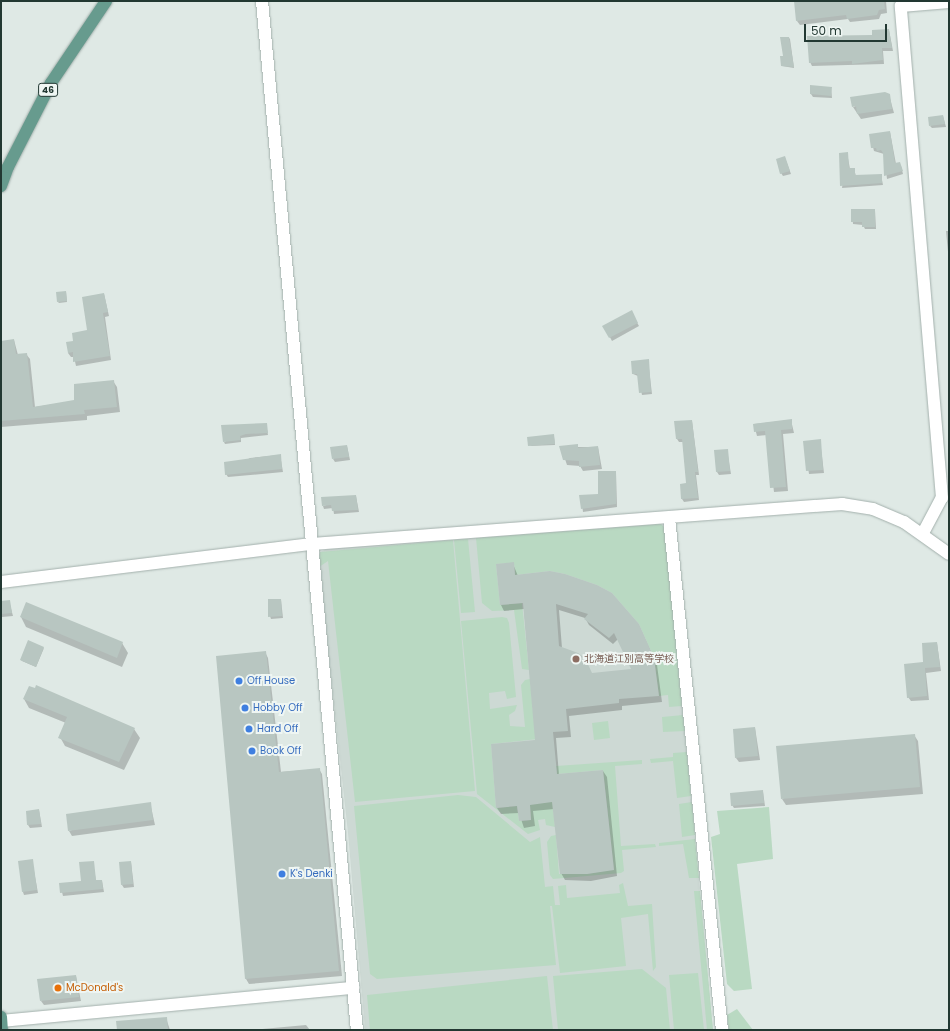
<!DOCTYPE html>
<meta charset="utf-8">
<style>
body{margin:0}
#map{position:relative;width:950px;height:1031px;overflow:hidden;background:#dfe9e5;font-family:Poppins,"Noto Sans JP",sans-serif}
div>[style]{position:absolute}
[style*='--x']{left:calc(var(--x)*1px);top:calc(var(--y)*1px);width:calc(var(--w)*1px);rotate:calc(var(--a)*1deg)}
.built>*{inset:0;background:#cdd9d4}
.green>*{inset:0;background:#b9d9c2}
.shadow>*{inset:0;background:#0003}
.building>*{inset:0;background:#b8c6c1}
.roads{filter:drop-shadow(0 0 1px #a3b0ac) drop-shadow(0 0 1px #a3b0ac)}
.minor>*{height:12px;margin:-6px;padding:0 6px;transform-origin:6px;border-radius:6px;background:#fff}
.major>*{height:12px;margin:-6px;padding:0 6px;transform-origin:6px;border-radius:6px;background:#679b8e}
.dots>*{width:11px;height:11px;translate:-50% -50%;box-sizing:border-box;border:2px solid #eff6f3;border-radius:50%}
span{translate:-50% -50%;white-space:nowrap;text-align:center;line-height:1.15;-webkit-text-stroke:4px #eff6f3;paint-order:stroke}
.shield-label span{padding:1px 3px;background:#eff6f3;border:1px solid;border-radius:3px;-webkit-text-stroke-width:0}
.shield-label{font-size:9px;color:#223832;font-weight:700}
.education-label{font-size:10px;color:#785e54}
.left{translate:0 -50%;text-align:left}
.shop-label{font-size:10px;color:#366cbe}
.food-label{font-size:10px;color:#c56008}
.frame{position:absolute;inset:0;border:2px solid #223832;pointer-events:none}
.scale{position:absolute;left:804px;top:24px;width:83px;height:18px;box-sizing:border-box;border:2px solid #223832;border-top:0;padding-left:5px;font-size:12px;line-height:14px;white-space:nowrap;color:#223832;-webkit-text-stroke:3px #eff6f3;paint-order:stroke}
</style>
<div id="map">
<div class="built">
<i style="clip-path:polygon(661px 524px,665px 528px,713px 1030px,365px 1030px,348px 833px,318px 558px,320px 552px,327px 549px)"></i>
</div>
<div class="green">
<i style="clip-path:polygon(661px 524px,665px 528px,682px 706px,669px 707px,668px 695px,659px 696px,654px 658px,639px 624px,612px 593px,597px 585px,565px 574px,550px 571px,515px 575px,514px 563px,496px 564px,500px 605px,522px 603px,529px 670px,522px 669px,514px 610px,492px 611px,482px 603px,476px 538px)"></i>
<i style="clip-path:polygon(468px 539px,475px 612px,461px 613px,454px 540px)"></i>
<i style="clip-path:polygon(453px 540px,475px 791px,355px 802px,328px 561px,319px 567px,320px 552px)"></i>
<i style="clip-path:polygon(502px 617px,507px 618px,509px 623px,516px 697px,507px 699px,505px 691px,489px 693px,490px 709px,517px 705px,515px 711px,509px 715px,510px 726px,525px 727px,521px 685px,525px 680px,530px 679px,535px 733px,538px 739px,491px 744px,496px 808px,517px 806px,519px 821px,531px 820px,530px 805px,550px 773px,555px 827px,546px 825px,545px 819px,538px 820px,540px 830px,528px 834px,477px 794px,461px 621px)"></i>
<i style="clip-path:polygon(683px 715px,685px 731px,663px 732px,662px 717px)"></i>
<i style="clip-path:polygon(608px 721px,610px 738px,594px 740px,592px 723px)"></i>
<i style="clip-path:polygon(687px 752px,691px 796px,677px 798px,673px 761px,651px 763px,650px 759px,673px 757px,673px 753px)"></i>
<i style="clip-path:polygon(642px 760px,642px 764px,615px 766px,621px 846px,655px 844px,656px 847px,622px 850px,624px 871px,621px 873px,553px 879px,550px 875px,547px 842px,551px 836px,556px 835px,559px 874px,587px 874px,614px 869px,603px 770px,557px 774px,556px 766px)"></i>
<i style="clip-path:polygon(458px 795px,476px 797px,530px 842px,540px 837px,545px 887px,553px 886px,555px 905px,560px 905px,558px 886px,566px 885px,567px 898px,620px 893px,619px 885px,623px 883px,628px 906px,652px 904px,656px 967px,653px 971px,648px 914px,621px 918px,626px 966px,560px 973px,552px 906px,550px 906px,556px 965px,377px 979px,370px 974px,354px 806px)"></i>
<i style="clip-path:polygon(692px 802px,695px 835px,682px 837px,679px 804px)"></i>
<i style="clip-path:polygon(769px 807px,773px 859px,737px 864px,752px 989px,734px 991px,727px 984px,711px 837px,720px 834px,717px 811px)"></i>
<i style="clip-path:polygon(695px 839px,699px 878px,689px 878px,683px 844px,659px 846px,659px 843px)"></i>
<i style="clip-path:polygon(694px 891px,700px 891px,713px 1030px,707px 1030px)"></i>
<i style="clip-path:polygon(642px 969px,666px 988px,670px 1030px,558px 1030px,553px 976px)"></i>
<i style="clip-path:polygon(698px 973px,704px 1030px,674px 1030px,669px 975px)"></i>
<i style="clip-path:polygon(547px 976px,553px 1030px,370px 1030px,367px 995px)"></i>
<i style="clip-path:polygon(737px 1009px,753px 1030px,729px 1030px,727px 1015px)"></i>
</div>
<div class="shadow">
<i style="clip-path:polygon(806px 1px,886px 1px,887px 13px,881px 14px,879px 19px,850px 22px,848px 19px,800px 25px,797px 21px)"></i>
<i style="clip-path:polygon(889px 30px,893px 51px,883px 51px,884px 64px,812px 66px,810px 62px)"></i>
<i style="clip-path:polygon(789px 38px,790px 39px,794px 68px,782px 66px)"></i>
<i style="clip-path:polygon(831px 88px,832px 98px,813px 97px,811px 94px)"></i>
<i style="clip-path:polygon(889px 95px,894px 113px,861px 119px,853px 107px)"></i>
<i style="clip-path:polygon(943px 116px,946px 127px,932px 128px,930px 126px)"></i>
<i style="clip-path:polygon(890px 132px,896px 164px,901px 166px,903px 174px,887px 179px,884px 154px,874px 151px,870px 135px)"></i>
<i style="clip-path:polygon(847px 153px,850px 169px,854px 169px,856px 176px,881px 175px,883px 185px,842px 188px)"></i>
<i style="clip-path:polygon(785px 158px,791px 174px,783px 176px,781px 173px)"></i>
<i style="clip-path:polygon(852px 210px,875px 210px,876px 229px,865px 229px,863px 225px,853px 224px)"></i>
<i style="clip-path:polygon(946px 231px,949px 231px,949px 262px)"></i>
<i style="clip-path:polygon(66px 292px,67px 302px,59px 303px,58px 302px)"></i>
<i style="clip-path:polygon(104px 294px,109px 316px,105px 317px,111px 360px,76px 366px,74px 357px,71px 357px,68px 353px,74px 342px,89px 331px)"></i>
<i style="clip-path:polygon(631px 312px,639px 326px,612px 341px,604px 326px)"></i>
<i style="clip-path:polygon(14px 340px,18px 355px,26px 354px,30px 359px,35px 407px,75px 401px,113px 381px,117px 387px,120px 412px,87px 416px,87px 420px,1px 427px,1px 342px)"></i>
<i style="clip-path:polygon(648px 360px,652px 394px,642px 395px,638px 376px,633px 374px,632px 362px)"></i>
<i style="clip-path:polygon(791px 420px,794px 433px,783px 434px,788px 491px,774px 492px,767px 435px,757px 436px,754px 424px)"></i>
<i style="clip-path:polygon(692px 421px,699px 475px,696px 475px,699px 500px,684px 502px,682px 499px,687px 484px,683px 442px,679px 442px,677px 439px,675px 422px)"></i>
<i style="clip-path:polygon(266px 424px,268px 435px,241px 438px,241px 442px,225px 444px,224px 442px)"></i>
<i style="clip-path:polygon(554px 437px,555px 445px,529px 446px)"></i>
<i style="clip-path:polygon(820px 440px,824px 473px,809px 474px,804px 442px)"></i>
<i style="clip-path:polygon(347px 446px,350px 460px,335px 462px,333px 459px)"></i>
<i style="clip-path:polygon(561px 447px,598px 447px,602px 469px,583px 471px,580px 466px,567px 465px)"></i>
<i style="clip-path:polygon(727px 450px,731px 474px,719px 475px,717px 472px)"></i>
<i style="clip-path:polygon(280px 455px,283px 472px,228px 477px,226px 474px,250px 458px)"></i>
<i style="clip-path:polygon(616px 472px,617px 507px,583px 512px,581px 496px,599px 495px)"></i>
<i style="clip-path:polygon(356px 496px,359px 512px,334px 514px,333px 508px,324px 509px,323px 506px)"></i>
<i style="clip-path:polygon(evenodd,513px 564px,518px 576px,642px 632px,657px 665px,662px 702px,622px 706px,622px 710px,569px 716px,571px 737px,556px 738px,559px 775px,603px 771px,607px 777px,617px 876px,591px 881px,565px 880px,561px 873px,554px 809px,533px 811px,535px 826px,524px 828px,519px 813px,501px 814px,497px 808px,536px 741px,524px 609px,504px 611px,501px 605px,513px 564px,559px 610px,585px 618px,589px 625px,613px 644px,618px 639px,633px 670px,592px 674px,562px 648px,559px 610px)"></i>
<i style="clip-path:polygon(281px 600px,283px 618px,271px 619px,270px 616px)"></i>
<i style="clip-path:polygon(9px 601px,13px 616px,2px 617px,1px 602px)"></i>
<i style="clip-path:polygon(21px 617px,122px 643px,128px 653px,122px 667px,26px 627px)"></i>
<i style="clip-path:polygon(937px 643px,941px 671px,926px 673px,929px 700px,911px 701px,908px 697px)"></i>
<i style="clip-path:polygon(44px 648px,36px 667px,22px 661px,21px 660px)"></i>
<i style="clip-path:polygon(265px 652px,268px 658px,281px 772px,319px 769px,322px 774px,342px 976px,249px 984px,246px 979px,217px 657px)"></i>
<i style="clip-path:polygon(24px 699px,134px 729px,140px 738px,124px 770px,65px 746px,60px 737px,66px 723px,29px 708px)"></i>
<i style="clip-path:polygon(755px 728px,760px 760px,739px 762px,736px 758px)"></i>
<i style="clip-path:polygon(914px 735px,918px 741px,923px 794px,786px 805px,782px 799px)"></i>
<i style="clip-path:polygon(763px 792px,765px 806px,734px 808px,732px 805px)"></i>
<i style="clip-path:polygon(150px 803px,155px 825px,72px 836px,69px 831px)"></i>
<i style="clip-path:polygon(39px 810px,42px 827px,30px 828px,28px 825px)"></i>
<i style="clip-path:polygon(32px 860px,38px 893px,24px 895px,23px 892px)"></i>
<i style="clip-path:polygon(93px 862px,96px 881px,102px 881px,104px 892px,63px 896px,60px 884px,82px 882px)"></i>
<i style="clip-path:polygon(131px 862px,134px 887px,124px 888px,122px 885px)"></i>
<i style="clip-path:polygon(76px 976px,81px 1001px,44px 1005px,41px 1001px)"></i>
<i style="clip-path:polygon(166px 1018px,170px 1030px,118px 1030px)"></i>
<i style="clip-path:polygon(306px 1025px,310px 1030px,252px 1030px)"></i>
</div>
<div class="building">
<i style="clip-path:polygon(794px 1px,884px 1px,885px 9px,879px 10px,877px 15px,847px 19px,846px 15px,796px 21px)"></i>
<i style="clip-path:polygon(889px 29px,892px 48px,882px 48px,883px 60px,852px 64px,852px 61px,809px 63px,807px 36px,872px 35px,872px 30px)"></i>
<i style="clip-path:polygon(780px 37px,789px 37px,794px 67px,781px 66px,780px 56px,783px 56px)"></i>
<i style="clip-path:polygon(810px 85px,832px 87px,831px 96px,810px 94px)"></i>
<i style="clip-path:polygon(885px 92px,890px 94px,892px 109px,857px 114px,856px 106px,852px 107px,850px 97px)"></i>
<i style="clip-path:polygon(943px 115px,945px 124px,929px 126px,928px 117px)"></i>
<i style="clip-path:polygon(890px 131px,895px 163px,900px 162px,903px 171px,884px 176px,883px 153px,881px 150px,877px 151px,876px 148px,871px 148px,869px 134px)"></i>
<i style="clip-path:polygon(848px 152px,849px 168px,855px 168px,855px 175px,882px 174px,882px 183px,840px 186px,839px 153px)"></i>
<i style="clip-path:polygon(785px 156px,790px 171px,780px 174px,776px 159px)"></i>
<i style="clip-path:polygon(851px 209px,875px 209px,875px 227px,862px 227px,862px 222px,851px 222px)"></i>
<i style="clip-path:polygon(66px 291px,67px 301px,57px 302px,56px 292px)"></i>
<i style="clip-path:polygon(104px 293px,108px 312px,103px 313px,104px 319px,110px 356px,73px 362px,73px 352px,68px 353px,66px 342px,73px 341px,72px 333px,87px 330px,82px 297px)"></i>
<i style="clip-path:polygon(632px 310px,638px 323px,609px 338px,602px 326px)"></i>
<i style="clip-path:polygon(14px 339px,16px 354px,27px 353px,33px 407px,74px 400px,74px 384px,114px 380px,117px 407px,84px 410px,85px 414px,1px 421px,1px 341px)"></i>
<i style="clip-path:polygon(649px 359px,651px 392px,639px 393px,637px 374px,632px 374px,631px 361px)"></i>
<i style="clip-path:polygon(792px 419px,792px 429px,781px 430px,786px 487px,770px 488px,765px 431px,754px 432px,753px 424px)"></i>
<i style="clip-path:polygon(692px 420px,698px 472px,695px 472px,698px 498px,681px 499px,680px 484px,686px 483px,682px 439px,676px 439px,674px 421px)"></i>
<i style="clip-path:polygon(267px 423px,268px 433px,246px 434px,240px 436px,241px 440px,223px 442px,221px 425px)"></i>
<i style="clip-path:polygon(554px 434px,555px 444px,528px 446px,527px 437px)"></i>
<i style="clip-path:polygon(821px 439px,823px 470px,806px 471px,803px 441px)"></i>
<i style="clip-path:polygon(578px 444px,578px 448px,598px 446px,600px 465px,579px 467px,579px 461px,563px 460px,559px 446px)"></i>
<i style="clip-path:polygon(347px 445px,349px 457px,332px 459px,330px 447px)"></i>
<i style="clip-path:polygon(728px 449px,730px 471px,716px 472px,714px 450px)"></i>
<i style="clip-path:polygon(281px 454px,282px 469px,225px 475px,224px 462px)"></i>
<i style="clip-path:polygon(598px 471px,616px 471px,616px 504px,581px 509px,579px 495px,598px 494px)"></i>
<i style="clip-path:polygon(356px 495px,358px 510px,332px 511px,331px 505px,322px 506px,321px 497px)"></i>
<i style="clip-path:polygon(evenodd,514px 562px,515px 575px,550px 571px,565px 574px,597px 585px,612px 593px,639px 624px,654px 658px,659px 696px,619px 699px,619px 703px,566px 709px,568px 731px,553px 732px,557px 774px,603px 770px,614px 870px,587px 874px,560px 874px,552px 802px,530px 805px,531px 820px,519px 821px,517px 806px,496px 808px,491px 744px,535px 740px,523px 603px,500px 605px,496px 564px,514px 562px,556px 604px,588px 614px,584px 619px,609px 638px,614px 633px,631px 669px,592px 673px,585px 658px,578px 653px,559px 646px,556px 604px)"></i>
<i style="clip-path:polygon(268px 599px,281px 599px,282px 616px,268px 617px)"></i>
<i style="clip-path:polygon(10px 600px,12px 613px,1px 614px,1px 601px)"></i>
<i style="clip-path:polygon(26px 602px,123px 642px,117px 658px,20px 617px)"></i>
<i style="clip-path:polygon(28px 640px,44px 647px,36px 667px,20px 660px)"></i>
<i style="clip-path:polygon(937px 642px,940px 667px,925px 668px,927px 696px,907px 698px,904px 664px,923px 662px,922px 643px)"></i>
<i style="clip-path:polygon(266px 651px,279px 772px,320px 768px,339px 971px,245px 979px,216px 656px)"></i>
<i style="clip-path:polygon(36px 685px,135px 728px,119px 762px,58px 738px,67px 717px,23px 699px,29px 686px,35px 688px)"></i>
<i style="clip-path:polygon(755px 727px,758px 756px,735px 758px,733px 729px)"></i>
<i style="clip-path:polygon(915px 734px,920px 787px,781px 799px,776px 746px)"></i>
<i style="clip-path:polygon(763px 790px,764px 803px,731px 806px,730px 793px)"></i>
<i style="clip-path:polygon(151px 802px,153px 820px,68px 831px,66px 814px)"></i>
<i style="clip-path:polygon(39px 809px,41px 824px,27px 825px,26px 811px)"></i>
<i style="clip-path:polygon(33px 859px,37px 890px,22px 892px,18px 861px)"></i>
<i style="clip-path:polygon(94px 861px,96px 880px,102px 880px,103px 889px,60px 893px,59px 883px,81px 881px,79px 862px)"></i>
<i style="clip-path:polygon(131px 861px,133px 884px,121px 885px,119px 862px)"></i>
<i style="clip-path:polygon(76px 975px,79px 997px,40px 1001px,37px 979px)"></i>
<i style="clip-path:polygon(167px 1017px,168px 1030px,117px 1030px,116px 1021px)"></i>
</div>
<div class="roads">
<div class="minor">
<i style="--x:262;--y:1;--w:1033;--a:84.73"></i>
<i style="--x:669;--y:518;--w:515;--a:84.09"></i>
<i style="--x:923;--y:533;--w:40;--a:-62"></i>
<i style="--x:942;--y:498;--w:494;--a:-94.8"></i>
<i style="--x:901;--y:6;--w:48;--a:-4.8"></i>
<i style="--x:1;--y:582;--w:313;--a:-7"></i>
<i style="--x:312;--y:544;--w:532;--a:-4.32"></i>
<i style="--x:842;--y:504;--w:31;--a:9"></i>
<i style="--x:873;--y:509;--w:34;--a:23"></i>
<i style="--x:904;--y:522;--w:55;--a:35.4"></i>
<i style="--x:1;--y:1021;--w:354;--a:-5.4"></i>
</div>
<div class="major">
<i style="--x:1;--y:186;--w:20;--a:-70"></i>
<i style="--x:8;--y:167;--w:94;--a:-62.9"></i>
<i style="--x:51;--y:83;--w:99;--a:-56.1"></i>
<i style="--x:1;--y:1017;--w:13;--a:86"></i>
</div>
</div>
<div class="dots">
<i style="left:576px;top:659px;background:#8d6e63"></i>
<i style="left:239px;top:681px;background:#3f7fe0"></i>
<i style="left:245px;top:708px;background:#3f7fe0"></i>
<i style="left:249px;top:729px;background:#3f7fe0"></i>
<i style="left:252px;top:751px;background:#3f7fe0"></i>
<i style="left:282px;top:874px;background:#3f7fe0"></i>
<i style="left:58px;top:988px;background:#e8710a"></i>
</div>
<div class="shield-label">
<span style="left:48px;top:90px">46</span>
</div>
<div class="education-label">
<span class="left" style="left:584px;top:659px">北海道江別高等学校</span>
</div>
<div class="shop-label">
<span class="left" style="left:247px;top:681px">Off House</span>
<span class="left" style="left:253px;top:708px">Hobby Off</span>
<span class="left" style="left:257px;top:729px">Hard Off</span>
<span class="left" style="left:260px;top:751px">Book Off</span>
<span class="left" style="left:290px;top:874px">K's Denki</span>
</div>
<div class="food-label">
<span class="left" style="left:66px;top:988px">McDonald's</span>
</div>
<div class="frame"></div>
<div class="scale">50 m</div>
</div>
